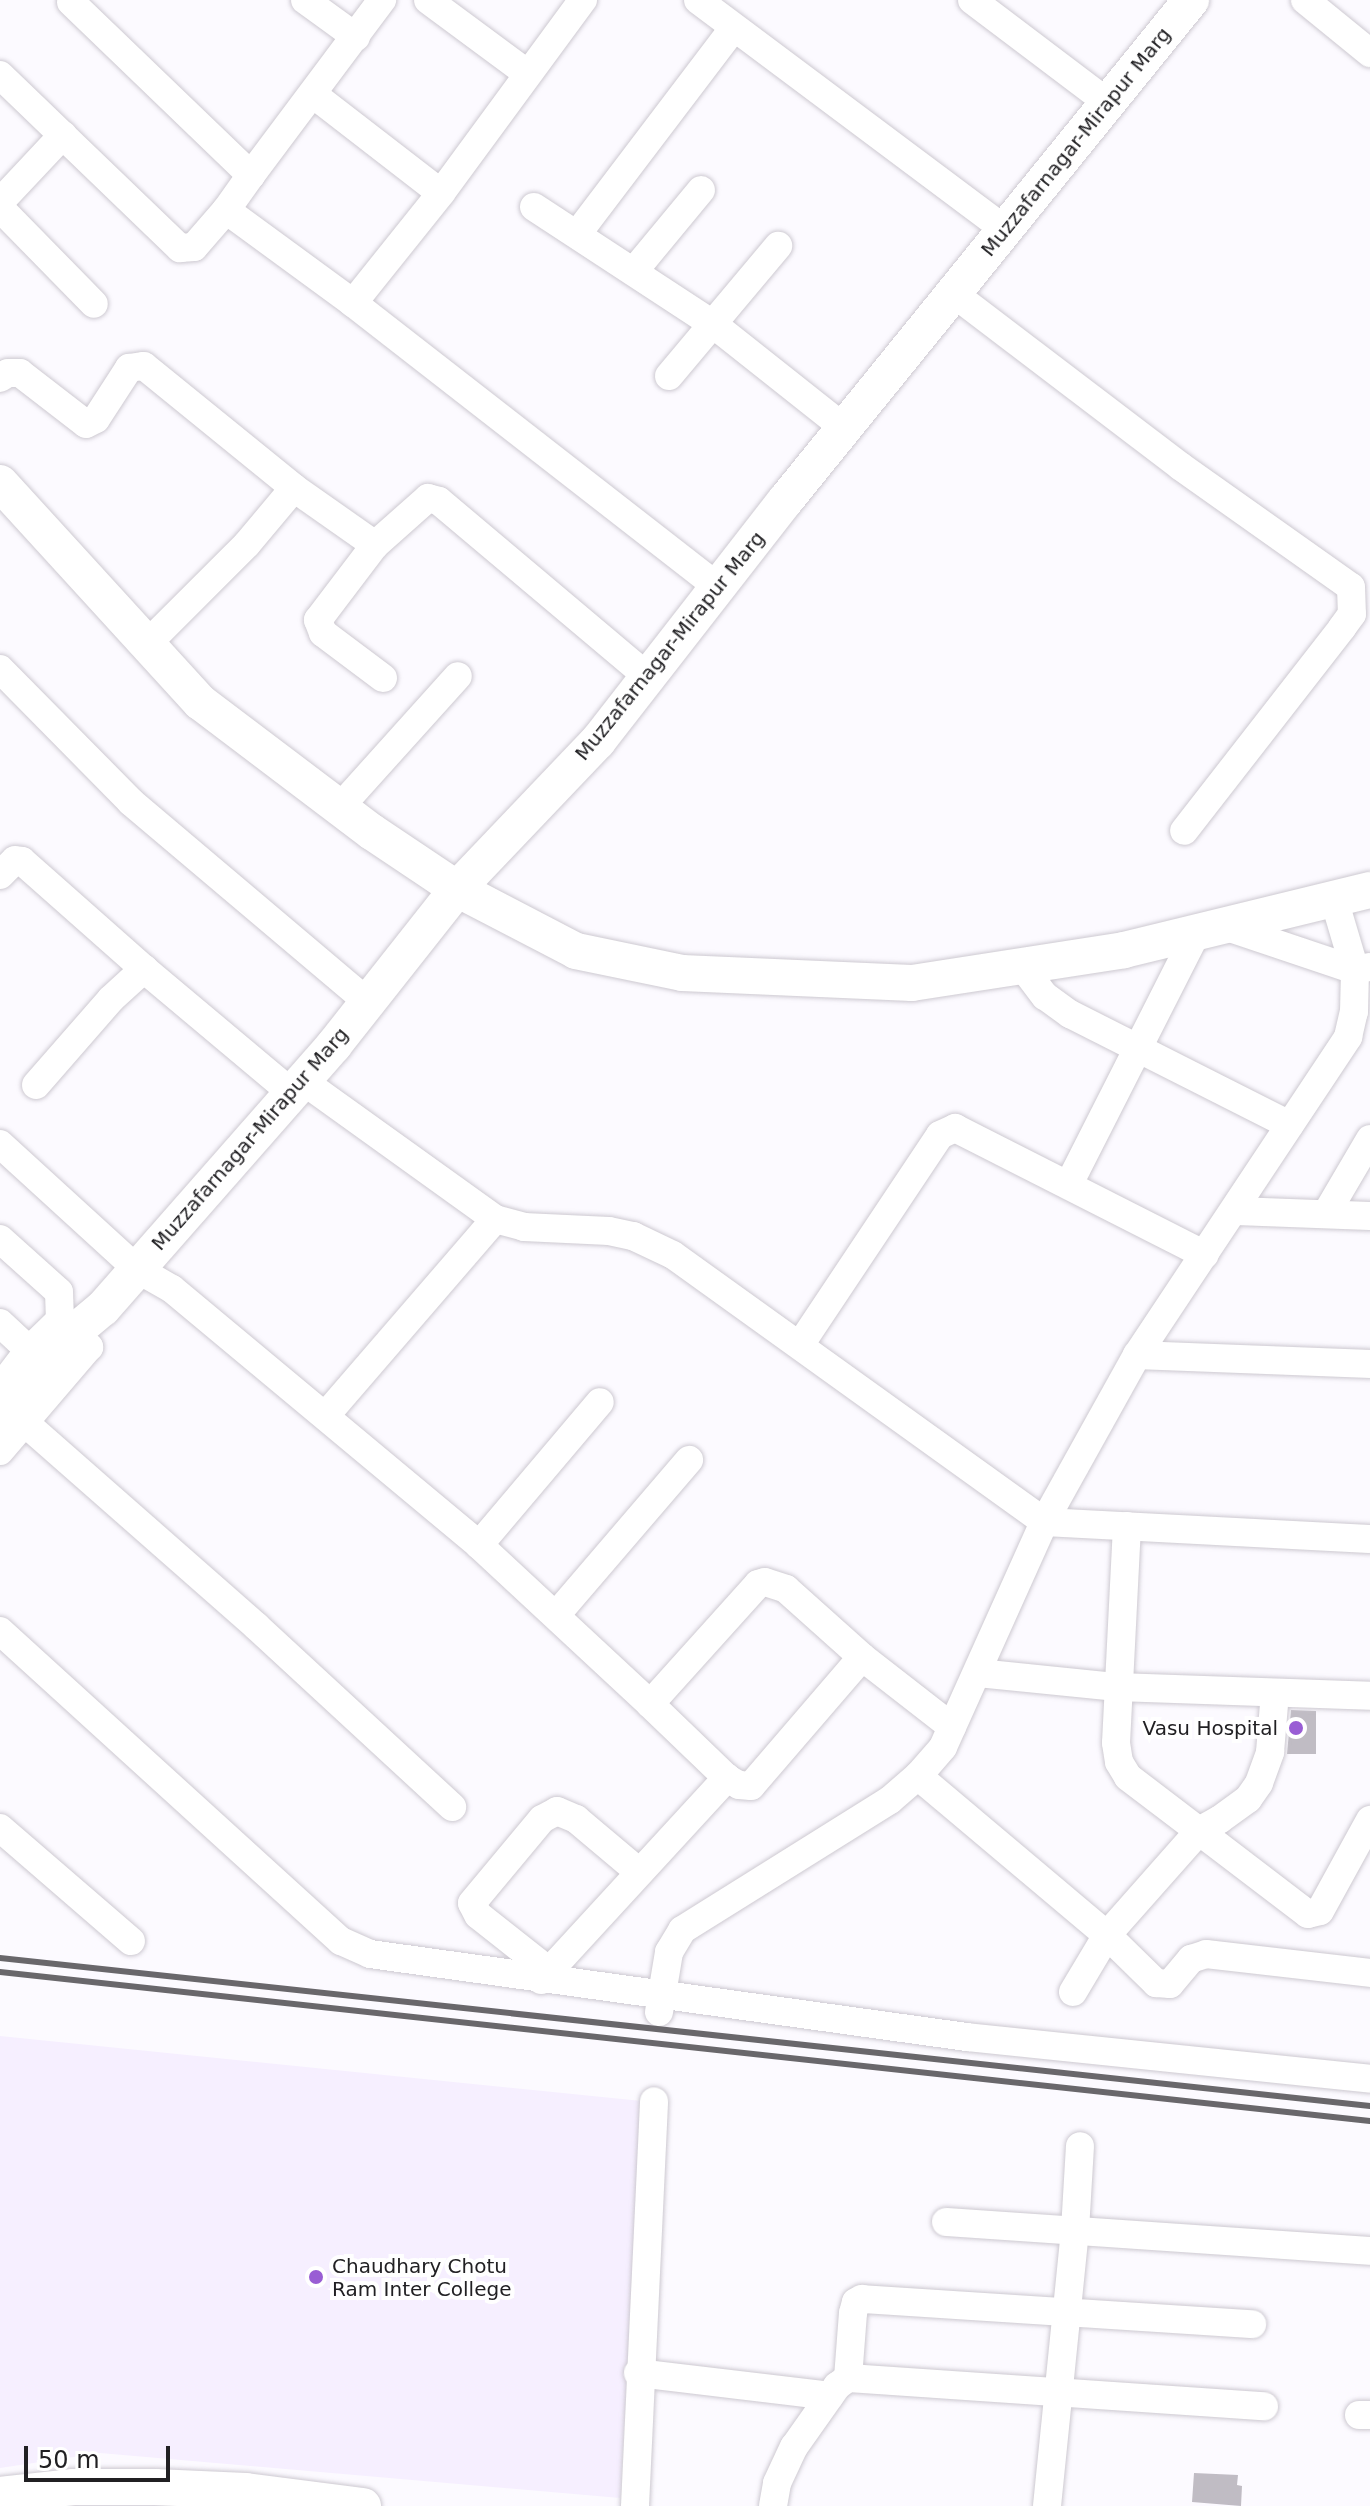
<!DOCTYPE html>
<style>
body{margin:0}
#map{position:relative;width:1370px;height:2506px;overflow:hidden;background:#fcfaff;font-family:"DejaVu Sans",sans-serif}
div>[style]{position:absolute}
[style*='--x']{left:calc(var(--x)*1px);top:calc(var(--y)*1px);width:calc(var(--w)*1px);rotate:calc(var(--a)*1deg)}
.built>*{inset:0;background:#f6efff}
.building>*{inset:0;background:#c0bcc4}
.roads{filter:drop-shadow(0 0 2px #cdc9d1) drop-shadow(0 0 2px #cdc9d1)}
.minor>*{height:28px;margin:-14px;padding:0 14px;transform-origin:14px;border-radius:14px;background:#fff}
.major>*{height:36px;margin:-18px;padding:0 18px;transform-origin:18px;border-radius:18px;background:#fff}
.rail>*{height:6px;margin:-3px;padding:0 3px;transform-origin:3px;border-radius:3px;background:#69676b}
.dots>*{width:22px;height:22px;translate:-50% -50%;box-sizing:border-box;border:4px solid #fff;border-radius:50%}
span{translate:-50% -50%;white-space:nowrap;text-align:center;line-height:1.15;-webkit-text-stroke:8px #fff;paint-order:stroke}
.street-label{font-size:20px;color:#212023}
.poi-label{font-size:20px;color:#212023}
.right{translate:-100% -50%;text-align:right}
.left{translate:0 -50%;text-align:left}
.scale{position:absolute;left:24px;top:2446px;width:146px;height:36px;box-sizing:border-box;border:4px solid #212023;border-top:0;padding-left:10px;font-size:24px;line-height:28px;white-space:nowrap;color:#212023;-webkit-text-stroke:6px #fff;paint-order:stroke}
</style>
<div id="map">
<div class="built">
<i style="clip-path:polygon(0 2036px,642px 2101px,620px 2498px,100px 2453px,0 2468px)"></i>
</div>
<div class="building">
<i style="clip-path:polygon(1291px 1710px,1316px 1711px,1316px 1754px,1287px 1754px)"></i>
<i style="clip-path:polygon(1194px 2473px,1238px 2475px,1237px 2485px,1242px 2486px,1241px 2506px,1192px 2502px)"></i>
</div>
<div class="roads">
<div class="minor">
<i style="--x:305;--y:0;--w:63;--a:36"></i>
<i style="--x:428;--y:0;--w:124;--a:36.5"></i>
<i style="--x:698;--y:0;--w:384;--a:36.8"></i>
<i style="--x:972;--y:0;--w:171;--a:37.1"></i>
<i style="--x:1305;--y:0;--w:84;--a:39.2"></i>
<i style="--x:71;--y:2;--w:250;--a:43.9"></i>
<i style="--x:251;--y:175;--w:43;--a:125.5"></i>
<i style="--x:226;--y:210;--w:157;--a:36.2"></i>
<i style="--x:353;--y:303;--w:462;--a:37.9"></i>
<i style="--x:0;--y:75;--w:250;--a:43.9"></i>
<i style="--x:180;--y:248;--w:14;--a:-4"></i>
<i style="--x:194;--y:247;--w:49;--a:-49.1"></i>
<i style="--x:314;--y:95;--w:160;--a:37.7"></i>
<i style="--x:441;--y:193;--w:240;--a:-53.7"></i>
<i style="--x:251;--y:175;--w:219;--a:-53.2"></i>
<i style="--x:0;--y:202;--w:92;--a:-46.8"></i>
<i style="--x:534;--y:207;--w:214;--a:33.2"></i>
<i style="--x:713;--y:324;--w:167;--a:38.4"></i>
<i style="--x:0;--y:208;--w:134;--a:45.6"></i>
<i style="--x:578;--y:233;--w:256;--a:-52.8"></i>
<i style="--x:634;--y:271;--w:105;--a:-50.4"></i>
<i style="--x:953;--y:293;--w:285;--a:37.3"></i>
<i style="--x:1180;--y:466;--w:209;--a:35.3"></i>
<i style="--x:1351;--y:587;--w:27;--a:88"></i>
<i style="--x:1352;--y:614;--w:17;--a:126"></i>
<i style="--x:1342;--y:628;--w:257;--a:127.9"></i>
<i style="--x:353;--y:303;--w:141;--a:-51.3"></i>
<i style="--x:669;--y:376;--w:170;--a:-50"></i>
<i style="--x:0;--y:378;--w:9;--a:-32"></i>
<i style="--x:8;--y:373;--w:12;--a:0"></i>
<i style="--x:20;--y:373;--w:83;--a:37.7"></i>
<i style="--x:86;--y:424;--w:11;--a:-27"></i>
<i style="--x:96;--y:419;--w:61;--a:-57.1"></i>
<i style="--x:129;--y:368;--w:15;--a:-8"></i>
<i style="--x:144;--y:366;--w:193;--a:39.1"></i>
<i style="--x:294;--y:488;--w:99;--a:35.1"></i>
<i style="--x:147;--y:644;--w:141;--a:-45"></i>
<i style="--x:247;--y:544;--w:73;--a:-50"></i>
<i style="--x:0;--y:669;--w:187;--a:45.4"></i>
<i style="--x:131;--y:802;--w:310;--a:40.2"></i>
<i style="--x:383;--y:678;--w:75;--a:-143.1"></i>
<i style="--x:323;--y:633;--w:14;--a:-111"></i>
<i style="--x:318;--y:620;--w:94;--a:-52.8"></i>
<i style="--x:375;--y:545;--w:71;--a:-41.6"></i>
<i style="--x:428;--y:498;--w:11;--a:15"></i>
<i style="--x:439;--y:501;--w:273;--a:40.1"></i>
<i style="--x:340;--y:807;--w:176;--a:-48"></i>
<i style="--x:0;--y:875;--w:21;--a:-45"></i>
<i style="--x:15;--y:860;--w:7;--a:8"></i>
<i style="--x:22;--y:861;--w:163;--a:41.5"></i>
<i style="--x:144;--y:969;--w:193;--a:40"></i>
<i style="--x:1224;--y:926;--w:138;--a:18.6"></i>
<i style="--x:1355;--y:970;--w:14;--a:-12"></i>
<i style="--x:1022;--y:966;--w:38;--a:53"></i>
<i style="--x:1045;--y:996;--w:31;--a:36"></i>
<i style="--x:1070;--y:1014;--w:246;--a:26.8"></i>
<i style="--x:303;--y:1081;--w:236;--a:35.7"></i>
<i style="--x:495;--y:1219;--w:30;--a:15"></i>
<i style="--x:524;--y:1227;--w:85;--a:2.7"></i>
<i style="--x:609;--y:1231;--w:25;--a:12"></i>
<i style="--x:633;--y:1236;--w:44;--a:25.4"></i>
<i style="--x:673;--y:1255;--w:457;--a:35.7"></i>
<i style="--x:1044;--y:1522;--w:326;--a:3"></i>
<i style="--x:36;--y:1085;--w:114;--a:-48.9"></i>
<i style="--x:111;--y:999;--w:45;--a:-42.3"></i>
<i style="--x:0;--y:1144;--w:185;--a:42.4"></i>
<i style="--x:137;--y:1269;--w:40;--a:29.7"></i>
<i style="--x:172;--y:1289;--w:400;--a:39.8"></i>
<i style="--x:479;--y:1545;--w:233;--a:42.9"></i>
<i style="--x:1069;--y:1184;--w:283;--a:-63.1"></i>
<i style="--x:1236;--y:1211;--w:134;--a:2.1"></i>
<i style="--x:1326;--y:1214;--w:87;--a:-59.6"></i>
<i style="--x:0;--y:1239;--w:79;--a:41.9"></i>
<i style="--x:59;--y:1292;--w:28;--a:88"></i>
<i style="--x:0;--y:1323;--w:40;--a:43"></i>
<i style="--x:800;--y:1345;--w:252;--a:-56.3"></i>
<i style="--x:940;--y:1135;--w:17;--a:-25"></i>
<i style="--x:955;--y:1128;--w:280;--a:26.9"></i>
<i style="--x:1137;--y:1355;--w:233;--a:2.2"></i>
<i style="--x:0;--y:1388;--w:48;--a:-52.7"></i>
<i style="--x:29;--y:1350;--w:43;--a:-44.1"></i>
<i style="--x:60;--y:1320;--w:40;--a:43"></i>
<i style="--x:89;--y:1347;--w:137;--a:130.6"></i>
<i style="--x:326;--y:1415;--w:259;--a:-49.2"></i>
<i style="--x:24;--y:1422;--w:309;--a:41.3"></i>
<i style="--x:256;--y:1626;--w:267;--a:42.7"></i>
<i style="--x:1127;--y:1526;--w:217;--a:92.9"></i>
<i style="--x:1116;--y:1743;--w:19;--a:81"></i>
<i style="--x:1119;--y:1762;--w:17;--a:59"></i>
<i style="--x:1128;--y:1777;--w:89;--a:37.3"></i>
<i style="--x:1199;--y:1831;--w:23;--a:-29"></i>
<i style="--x:1219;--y:1820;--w:36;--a:-36"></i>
<i style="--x:1248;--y:1799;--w:19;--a:-55"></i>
<i style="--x:1259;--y:1783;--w:33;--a:-70"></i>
<i style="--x:1270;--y:1752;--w:59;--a:-85.2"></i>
<i style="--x:479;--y:1545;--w:187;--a:-49.8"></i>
<i style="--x:557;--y:1614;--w:203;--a:-49.4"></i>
<i style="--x:0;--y:1631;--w:461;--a:42.3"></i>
<i style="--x:341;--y:1941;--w:32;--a:24"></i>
<i style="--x:370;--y:1954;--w:603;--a:7.92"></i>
<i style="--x:967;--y:2037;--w:405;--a:5.9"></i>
<i style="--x:862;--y:1657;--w:170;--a:130.7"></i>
<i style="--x:751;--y:1786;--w:12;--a:-175"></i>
<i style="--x:739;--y:1785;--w:14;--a:-150"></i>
<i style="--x:727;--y:1778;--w:107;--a:-136.1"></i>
<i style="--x:650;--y:1704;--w:161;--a:-48"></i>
<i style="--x:758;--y:1584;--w:7;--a:-16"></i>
<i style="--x:765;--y:1582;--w:22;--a:18"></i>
<i style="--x:786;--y:1589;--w:102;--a:41.8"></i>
<i style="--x:862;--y:1657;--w:114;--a:37.9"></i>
<i style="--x:978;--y:1673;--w:140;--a:5.8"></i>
<i style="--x:1117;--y:1687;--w:253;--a:2"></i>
<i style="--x:918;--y:1776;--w:247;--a:40.1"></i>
<i style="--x:1107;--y:1935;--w:69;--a:44.4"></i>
<i style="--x:1156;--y:1983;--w:14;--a:4"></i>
<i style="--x:1170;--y:1984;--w:33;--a:-50"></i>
<i style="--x:1191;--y:1959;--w:16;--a:-18"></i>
<i style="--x:1206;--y:1954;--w:165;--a:6.6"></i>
<i style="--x:0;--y:1828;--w:173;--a:40.8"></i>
<i style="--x:549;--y:1971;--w:90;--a:-141.7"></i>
<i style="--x:478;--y:1915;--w:13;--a:-117"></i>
<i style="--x:472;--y:1903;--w:109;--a:-50.2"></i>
<i style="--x:542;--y:1819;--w:17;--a:-28"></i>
<i style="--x:557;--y:1811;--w:21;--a:23"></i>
<i style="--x:576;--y:1819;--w:82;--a:40.1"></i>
<i style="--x:541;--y:1980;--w:275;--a:-47.4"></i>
<i style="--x:1073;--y:1992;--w:66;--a:-59.2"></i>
<i style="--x:1107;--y:1935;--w:139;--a:-48.5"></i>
<i style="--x:1199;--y:1831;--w:137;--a:37.3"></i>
<i style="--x:1308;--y:1914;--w:12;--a:-14"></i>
<i style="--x:1320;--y:1911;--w:104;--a:-61.2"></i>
<i style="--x:659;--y:2012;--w:61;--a:-80.5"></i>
<i style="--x:669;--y:1952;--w:26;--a:-59"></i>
<i style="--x:682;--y:1930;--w:245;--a:-32"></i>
<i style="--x:890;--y:1800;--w:37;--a:-41"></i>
<i style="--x:918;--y:1776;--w:38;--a:-49"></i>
<i style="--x:943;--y:1747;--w:247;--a:-65.8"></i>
<i style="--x:1044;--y:1522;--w:191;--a:-60.9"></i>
<i style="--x:1137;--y:1355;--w:382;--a:-56.4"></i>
<i style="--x:1348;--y:1037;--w:26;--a:-77"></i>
<i style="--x:1354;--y:1012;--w:42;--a:-88.6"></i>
<i style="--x:1355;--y:970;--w:74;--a:-106.5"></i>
<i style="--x:946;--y:2222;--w:425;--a:3.9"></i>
<i style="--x:638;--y:2373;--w:193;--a:6.8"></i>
<i style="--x:848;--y:2378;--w:65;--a:-85.6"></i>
<i style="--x:853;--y:2313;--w:11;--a:-75"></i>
<i style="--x:856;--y:2302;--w:7;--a:-27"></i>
<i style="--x:862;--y:2299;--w:391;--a:3.7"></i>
<i style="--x:1359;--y:2415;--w:11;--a:0"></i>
<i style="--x:635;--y:2506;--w:405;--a:-87.3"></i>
<i style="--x:773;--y:2506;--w:23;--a:-80"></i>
<i style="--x:777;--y:2483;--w:40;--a:-65"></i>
<i style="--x:794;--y:2447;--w:75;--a:-54.8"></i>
<i style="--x:837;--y:2386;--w:14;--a:-36"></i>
<i style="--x:848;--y:2378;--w:417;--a:3.9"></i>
<i style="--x:1047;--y:2506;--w:277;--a:-84.2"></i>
<i style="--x:1075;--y:2230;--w:84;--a:-86.6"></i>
</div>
<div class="major">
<i style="--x:0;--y:483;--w:297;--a:47.6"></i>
<i style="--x:200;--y:702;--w:216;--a:37.1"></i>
<i style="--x:372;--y:832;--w:102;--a:33.8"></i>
<i style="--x:457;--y:889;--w:134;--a:27.5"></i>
<i style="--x:576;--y:951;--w:108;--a:11.7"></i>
<i style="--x:682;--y:973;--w:230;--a:2.5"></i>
<i style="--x:912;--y:983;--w:215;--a:-8.8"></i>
<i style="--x:1124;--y:950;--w:253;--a:-13.7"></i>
<i style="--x:0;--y:1418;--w:112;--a:-49.3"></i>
<i style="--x:73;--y:1333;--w:39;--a:-40"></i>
<i style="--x:103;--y:1308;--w:350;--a:-48.7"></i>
<i style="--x:334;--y:1045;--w:199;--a:-51.7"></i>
<i style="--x:457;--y:889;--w:204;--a:-46.4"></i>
<i style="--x:598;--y:741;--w:304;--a:-52.1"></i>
<i style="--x:785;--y:501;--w:645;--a:-50.98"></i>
<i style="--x:0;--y:2495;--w:74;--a:-6.2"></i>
<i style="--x:74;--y:2487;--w:81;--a:0"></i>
<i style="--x:155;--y:2487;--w:91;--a:2.5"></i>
<i style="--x:246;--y:2491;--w:118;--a:7.3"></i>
</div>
</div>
<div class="rail">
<i style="--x:0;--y:1958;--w:1378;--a:6.17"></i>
<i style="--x:0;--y:1972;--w:1378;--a:6.21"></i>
</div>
<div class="dots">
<i style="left:1296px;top:1728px;background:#995dd4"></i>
<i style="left:316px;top:2277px;background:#995dd4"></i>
</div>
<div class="street-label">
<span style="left:1076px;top:142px;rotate:-51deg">Muzzafarnagar-Mirapur Marg</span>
<span style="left:670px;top:646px;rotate:-51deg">Muzzafarnagar-Mirapur Marg</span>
<span style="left:250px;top:1139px;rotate:-49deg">Muzzafarnagar-Mirapur Marg</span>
</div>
<div class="poi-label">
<span class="right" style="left:1278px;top:1728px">Vasu Hospital</span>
<span class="left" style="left:332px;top:2278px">Chaudhary Chotu<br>Ram Inter College</span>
</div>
<div class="scale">50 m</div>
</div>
